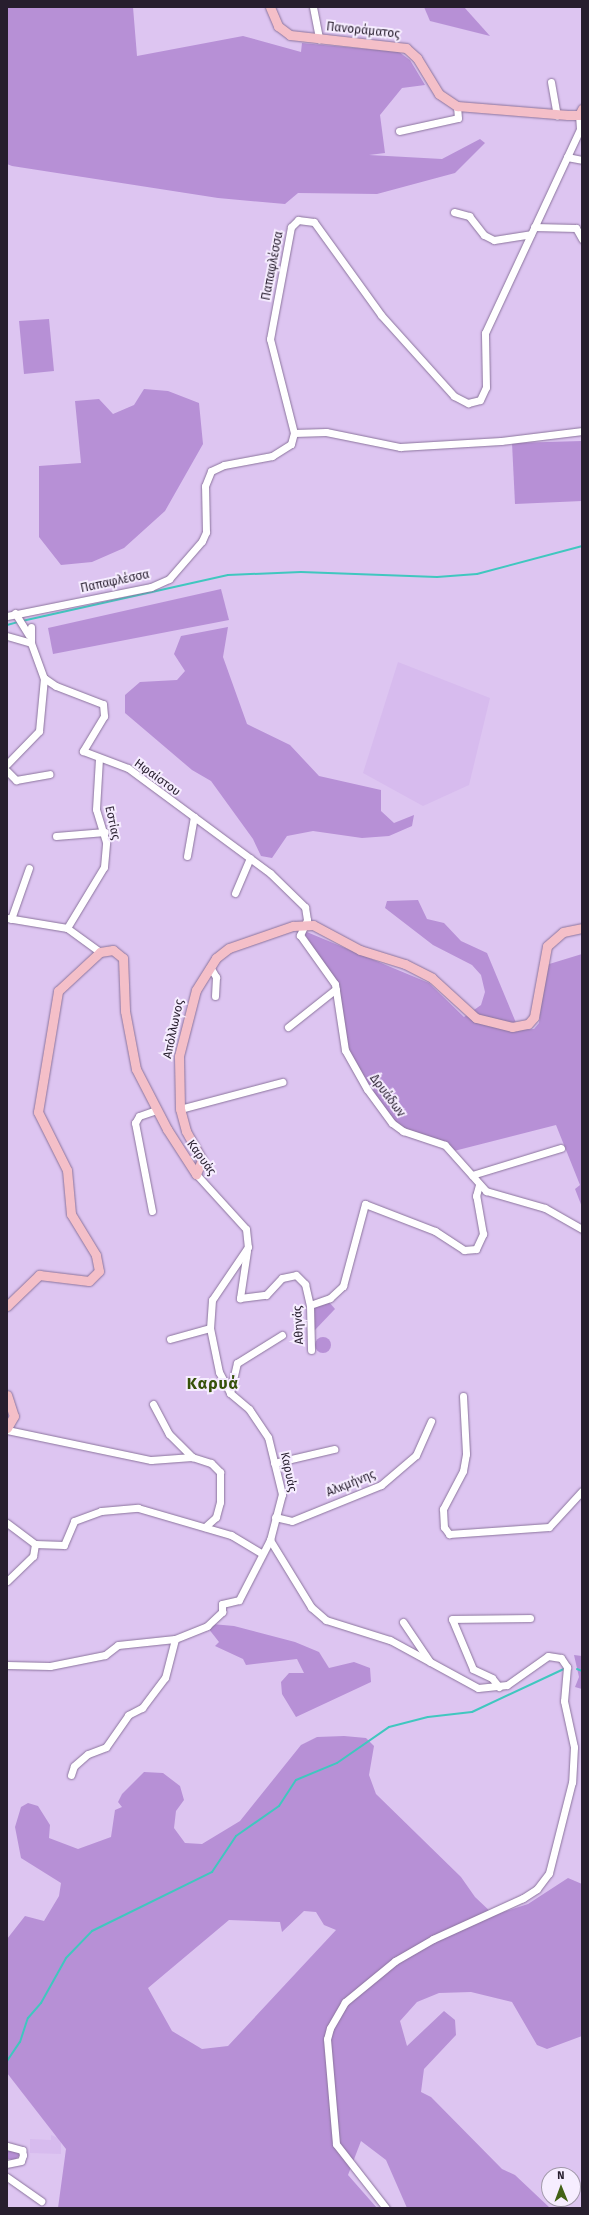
<!DOCTYPE html>
<meta charset="utf-8">
<style>
body{margin:0}
#map{position:relative;width:589px;height:2215px;overflow:hidden;background:#ddc5f1;font-family:"Fira Sans",sans-serif}
div>[style]{position:absolute}
[style*='--x']{left:calc(var(--x)*1px);top:calc(var(--y)*1px);width:calc(var(--w)*1px);rotate:calc(var(--a)*1deg)}
.built>*{inset:0;background:#d7bbee}
.green>*{inset:0;background:#b790d6}
.round{border-radius:50%}
.stream>*{height:2px;margin:-1px;padding:0 1px;transform-origin:1px;border-radius:1px;background:#40c7bf}
.roads{filter:drop-shadow(0 0 1px #8b749d) drop-shadow(0 0 1px #8b749d)}
.minor>*{height:7px;margin:-3.5px;padding:0 3.5px;transform-origin:3.5px;border-radius:3.5px;background:#fff}
.major>*{height:9px;margin:-4.5px;padding:0 4.5px;transform-origin:4.5px;border-radius:4.5px;background:#f4bfc8}
span{translate:-50% -50%;white-space:nowrap;text-align:center;line-height:1.15;-webkit-text-stroke:4px #f6edff;paint-order:stroke}
.street-label{font-size:12px;color:#271e2e}
.district-label{font-size:16px;color:#365109;font-weight:700;letter-spacing:1px}
.frame{position:absolute;inset:0;border:8px solid #271e2e;pointer-events:none}
.north{position:absolute;left:541px;top:2167px;width:40px;height:40px;box-sizing:border-box;background:#f6edff;border:1px solid #a39aab;border-radius:50%;rotate:359deg;font-size:11px;font-weight:700;line-height:16px;text-align:center;color:#271e2e}
.north::after{content:'';display:block;margin:auto;width:14px;height:18px;background:#436216;clip-path:polygon(50% 0,100% 100%,50% 72%,0 100%)}
</style>
<div id="map">
<div class="built">
<i style="clip-path:polygon(398px 662px,490px 698px,469px 785px,423px 806px,363px 773px)"></i>
<i style="clip-path:polygon(51px 2135px,61px 2139px,61px 2154px,30px 2153px,30px 2139px,51px 2140px)"></i>
</div>
<div class="green">
<i style="clip-path:polygon(7px 7px,133px 7px,137px 56px,243px 36px,301px 52px,302px 43px,399px 52px,410px 60px,425px 85px,402px 88px,380px 115px,385px 153px,369px 155px,442px 159px,480px 139px,485px 143px,455px 173px,377px 194px,298px 193px,285px 204px,218px 198px,12px 166px,7px 164px)"></i>
<i style="clip-path:polygon(424px 7px,464px 7px,490px 36px,430px 21px)"></i>
<i style="clip-path:polygon(49px 319px,54px 371px,24px 374px,19px 321px)"></i>
<i style="clip-path:polygon(144px 389px,168px 391px,199px 403px,203px 444px,165px 511px,124px 548px,92px 562px,61px 565px,39px 537px,39px 466px,81px 463px,75px 401px,99px 399px,113px 414px,134px 405px)"></i>
<i style="clip-path:polygon(582px 441px,582px 501px,515px 504px,512px 443px)"></i>
<i style="clip-path:polygon(221px 589px,229px 620px,53px 654px,48px 628px)"></i>
<i style="clip-path:polygon(228px 627px,223px 657px,247px 724px,290px 745px,319px 776px,381px 790px,381px 811px,394px 823px,414px 815px,412px 826px,389px 836px,362px 838px,313px 831px,287px 836px,272px 858px,261px 856px,253px 839px,211px 781px,192px 770px,125px 713px,125px 695px,140px 682px,177px 680px,185px 671px,174px 654px,181px 636px)"></i>
<i style="clip-path:polygon(418px 900px,427px 919px,444px 923px,461px 941px,487px 953px,519px 1030px,534px 1029px,539px 1023px,546px 965px,582px 954px,582px 1207px,575px 1189px,580px 1185px,556px 1125px,454px 1151px,410px 1132px,388px 1116px,351px 1055px,345px 1041px,337px 985px,302px 930px,429px 983px,464px 1017px,481px 1005px,485px 992px,481px 975px,472px 965px,433px 945px,385px 908px,387px 901px)"></i>
<i style="clip-path:polygon(329px 1302px,335px 1309px,314px 1331px,312px 1308px)"></i>
<i class="round" style="left:315px;top:1337px;width:16px;height:16px"></i>
<i style="clip-path:polygon(212px 1624px,234px 1626px,295px 1642px,319px 1652px,329px 1668px,354px 1662px,370px 1668px,371px 1682px,296px 1717px,282px 1694px,281px 1682px,289px 1673px,304px 1673px,297px 1659px,246px 1665px,243px 1659px,215px 1646px,219px 1642px,208px 1628px)"></i>
<i style="clip-path:polygon(574px 1655px,582px 1656px,582px 1689px,575px 1687px,579px 1677px)"></i>
<i style="clip-path:polygon(evenodd,344px 1736px,366px 1738px,374px 1746px,369px 1775px,376px 1794px,461px 1877px,475px 1897px,494px 1915px,528px 1904px,568px 1878px,582px 1884px,582px 2036px,547px 2049px,537px 2045px,512px 2002px,471px 1992px,439px 1993px,417px 2002px,400px 2021px,407px 2046px,444px 2011px,455px 2020px,456px 2035px,424px 2069px,421px 2092px,431px 2097px,502px 2169px,515px 2175px,550px 2208px,407px 2208px,386px 2160px,361px 2141px,348px 2175px,377px 2208px,58px 2208px,66px 2149px,7px 2073px,7px 1939px,25px 1916px,44px 1921px,59px 1896px,61px 1883px,21px 1858px,15px 1827px,21px 1807px,28px 1803px,38px 1806px,50px 1825px,49px 1838px,78px 1849px,111px 1837px,115px 1810px,122px 1807px,118px 1802px,122px 1794px,144px 1772px,163px 1773px,180px 1786px,184px 1800px,176px 1811px,174px 1828px,185px 1843px,202px 1844px,240px 1821px,301px 1745px,317px 1737px,344px 1736px,304px 1911px,316px 1912px,324px 1925px,336px 1930px,228px 2046px,202px 2049px,172px 2031px,148px 1988px,229px 1920px,280px 1922px,282px 1932px,304px 1911px)"></i>
<i style="clip-path:polygon(7px 2150px,17px 2150px,20px 2155px,15px 2160px,7px 2159px)"></i>
</div>
<div class="stream">
<i style="--x:22;--y:621;--w:211;--a:-12.6"></i>
<i style="--x:228;--y:575;--w:73;--a:-2.4"></i>
<i style="--x:301;--y:572;--w:136;--a:2.1"></i>
<i style="--x:437;--y:577;--w:40;--a:-4.3"></i>
<i style="--x:477;--y:574;--w:109;--a:-14.9"></i>
<i style="--x:7;--y:625;--w:11;--a:-15"></i>
<i style="--x:577;--y:1669;--w:5;--a:22"></i>
<i style="--x:7;--y:2061;--w:23;--a:-56"></i>
<i style="--x:20;--y:2042;--w:25;--a:-72"></i>
<i style="--x:28;--y:2018;--w:20;--a:-49"></i>
<i style="--x:41;--y:2003;--w:51;--a:-60.9"></i>
<i style="--x:66;--y:1958;--w:37;--a:-46"></i>
<i style="--x:92;--y:1931;--w:134;--a:-26.2"></i>
<i style="--x:212;--y:1872;--w:43;--a:-56.3"></i>
<i style="--x:236;--y:1836;--w:52;--a:-34.9"></i>
<i style="--x:279;--y:1806;--w:31;--a:-57"></i>
<i style="--x:296;--y:1780;--w:44;--a:-22.5"></i>
<i style="--x:337;--y:1763;--w:63;--a:-34.7"></i>
<i style="--x:389;--y:1727;--w:40;--a:-14.4"></i>
<i style="--x:428;--y:1717;--w:44;--a:-6.5"></i>
<i style="--x:472;--y:1712;--w:102;--a:-25.1"></i>
</div>
<div class="roads">
<div class="minor">
<i style="--x:313;--y:7;--w:33;--a:79"></i>
<i style="--x:551;--y:82;--w:34;--a:80"></i>
<i style="--x:399;--y:131;--w:60;--a:-12.4"></i>
<i style="--x:458;--y:118;--w:12;--a:-95"></i>
<i style="--x:567;--y:157;--w:15;--a:11"></i>
<i style="--x:454;--y:212;--w:16;--a:15"></i>
<i style="--x:469;--y:216;--w:24;--a:52"></i>
<i style="--x:484;--y:235;--w:11;--a:27"></i>
<i style="--x:494;--y:240;--w:37;--a:-9"></i>
<i style="--x:534;--y:227;--w:42;--a:1.4"></i>
<i style="--x:576;--y:228;--w:13;--a:61"></i>
<i style="--x:294;--y:433;--w:32;--a:-2"></i>
<i style="--x:326;--y:432;--w:76;--a:11.5"></i>
<i style="--x:400;--y:447;--w:101;--a:-3.4"></i>
<i style="--x:501;--y:441;--w:82;--a:-7"></i>
<i style="--x:15;--y:613;--w:26;--a:58"></i>
<i style="--x:7;--y:616;--w:147;--a:-11.4"></i>
<i style="--x:151;--y:587;--w:20;--a:-24"></i>
<i style="--x:169;--y:579;--w:50;--a:-49"></i>
<i style="--x:202;--y:541;--w:10;--a:-66"></i>
<i style="--x:206;--y:532;--w:46;--a:-91.2"></i>
<i style="--x:205;--y:486;--w:16;--a:-68"></i>
<i style="--x:211;--y:471;--w:14;--a:-25"></i>
<i style="--x:224;--y:465;--w:49;--a:-10.6"></i>
<i style="--x:272;--y:456;--w:22;--a:-32"></i>
<i style="--x:291;--y:444;--w:11;--a:-75"></i>
<i style="--x:294;--y:433;--w:97;--a:-104.3"></i>
<i style="--x:270;--y:339;--w:114;--a:-79.4"></i>
<i style="--x:291;--y:227;--w:10;--a:-45"></i>
<i style="--x:298;--y:220;--w:16;--a:7"></i>
<i style="--x:314;--y:222;--w:115;--a:54.2"></i>
<i style="--x:381;--y:315;--w:109;--a:48"></i>
<i style="--x:454;--y:396;--w:16;--a:27"></i>
<i style="--x:468;--y:403;--w:12;--a:-14"></i>
<i style="--x:480;--y:400;--w:14;--a:-65"></i>
<i style="--x:486;--y:387;--w:54;--a:-91.1"></i>
<i style="--x:485;--y:333;--w:225;--a:-65"></i>
<i style="--x:580;--y:129;--w:14;--a:-94"></i>
<i style="--x:31;--y:627;--w:16;--a:90"></i>
<i style="--x:31;--y:643;--w:37;--a:70"></i>
<i style="--x:44;--y:678;--w:14;--a:34"></i>
<i style="--x:56;--y:686;--w:50;--a:21"></i>
<i style="--x:103;--y:704;--w:12;--a:85"></i>
<i style="--x:104;--y:716;--w:41;--a:121"></i>
<i style="--x:83;--y:751;--w:48;--a:20.7"></i>
<i style="--x:128;--y:768;--w:177;--a:36.5"></i>
<i style="--x:270;--y:873;--w:49;--a:44.2"></i>
<i style="--x:305;--y:907;--w:13;--a:81"></i>
<i style="--x:307;--y:920;--w:17;--a:115"></i>
<i style="--x:300;--y:935;--w:60;--a:54.5"></i>
<i style="--x:335;--y:984;--w:67;--a:81.4"></i>
<i style="--x:345;--y:1050;--w:45;--a:60.6"></i>
<i style="--x:367;--y:1089;--w:42;--a:53.7"></i>
<i style="--x:392;--y:1123;--w:14;--a:36"></i>
<i style="--x:403;--y:1131;--w:44;--a:18.4"></i>
<i style="--x:445;--y:1145;--w:62;--a:48.3"></i>
<i style="--x:486;--y:1191;--w:61;--a:16.1"></i>
<i style="--x:545;--y:1208;--w:43;--a:29.6"></i>
<i style="--x:7;--y:636;--w:25;--a:16"></i>
<i style="--x:7;--y:764;--w:46;--a:-45.9"></i>
<i style="--x:39;--y:731;--w:53;--a:-84.6"></i>
<i style="--x:7;--y:771;--w:13;--a:45"></i>
<i style="--x:16;--y:780;--w:34;--a:-10"></i>
<i style="--x:56;--y:836;--w:49;--a:-4.7"></i>
<i style="--x:187;--y:856;--w:40;--a:-80"></i>
<i style="--x:235;--y:893;--w:38;--a:-67"></i>
<i style="--x:7;--y:918;--w:61;--a:9.5"></i>
<i style="--x:67;--y:928;--w:41;--a:36"></i>
<i style="--x:11;--y:919;--w:54;--a:-70.6"></i>
<i style="--x:67;--y:928;--w:71;--a:-58.8"></i>
<i style="--x:104;--y:867;--w:25;--a:-85"></i>
<i style="--x:106;--y:842;--w:34;--a:-107"></i>
<i style="--x:96;--y:809;--w:50;--a:-86.6"></i>
<i style="--x:210;--y:967;--w:12;--a:59"></i>
<i style="--x:216;--y:977;--w:19;--a:93"></i>
<i style="--x:288;--y:1027;--w:61;--a:-38.4"></i>
<i style="--x:180;--y:1109;--w:106;--a:-14.8"></i>
<i style="--x:196;--y:1174;--w:74;--a:47.7"></i>
<i style="--x:246;--y:1229;--w:18;--a:84"></i>
<i style="--x:248;--y:1247;--w:64;--a:124.2"></i>
<i style="--x:212;--y:1300;--w:28;--a:94"></i>
<i style="--x:210;--y:1328;--w:45;--a:78.4"></i>
<i style="--x:219;--y:1372;--w:24;--a:62"></i>
<i style="--x:230;--y:1393;--w:25;--a:40"></i>
<i style="--x:249;--y:1409;--w:34;--a:56"></i>
<i style="--x:268;--y:1437;--w:59;--a:76.2"></i>
<i style="--x:282;--y:1494;--w:48;--a:104.6"></i>
<i style="--x:270;--y:1540;--w:79;--a:58.5"></i>
<i style="--x:311;--y:1607;--w:20;--a:41"></i>
<i style="--x:326;--y:1620;--w:67;--a:17.4"></i>
<i style="--x:390;--y:1640;--w:100;--a:28.6"></i>
<i style="--x:478;--y:1688;--w:29;--a:-6"></i>
<i style="--x:507;--y:1685;--w:50;--a:-35.3"></i>
<i style="--x:548;--y:1656;--w:13;--a:9"></i>
<i style="--x:561;--y:1658;--w:11;--a:56"></i>
<i style="--x:567;--y:1667;--w:34;--a:95"></i>
<i style="--x:564;--y:1701;--w:47;--a:77.7"></i>
<i style="--x:574;--y:1747;--w:35;--a:93"></i>
<i style="--x:572;--y:1782;--w:94;--a:104.2"></i>
<i style="--x:549;--y:1873;--w:20;--a:127"></i>
<i style="--x:537;--y:1889;--w:17;--a:147"></i>
<i style="--x:523;--y:1898;--w:99;--a:155.5"></i>
<i style="--x:433;--y:1939;--w:44;--a:149.9"></i>
<i style="--x:395;--y:1961;--w:65;--a:140.6"></i>
<i style="--x:345;--y:2002;--w:30;--a:120"></i>
<i style="--x:330;--y:2028;--w:11;--a:105"></i>
<i style="--x:327;--y:2039;--w:105;--a:85.1"></i>
<i style="--x:336;--y:2144;--w:81;--a:52"></i>
<i style="--x:472;--y:1175;--w:93;--a:-16.9"></i>
<i style="--x:152;--y:1211;--w:90;--a:-100.9"></i>
<i style="--x:135;--y:1123;--w:8;--a:-60"></i>
<i style="--x:139;--y:1116;--w:18;--a:-19"></i>
<i style="--x:247;--y:1251;--w:48;--a:98.5"></i>
<i style="--x:240;--y:1298;--w:26;--a:-7"></i>
<i style="--x:266;--y:1295;--w:23;--a:-47"></i>
<i style="--x:282;--y:1278;--w:14;--a:-12"></i>
<i style="--x:296;--y:1275;--w:13;--a:45"></i>
<i style="--x:305;--y:1284;--w:22;--a:77"></i>
<i style="--x:310;--y:1305;--w:45;--a:88.7"></i>
<i style="--x:310;--y:1305;--w:21;--a:-19"></i>
<i style="--x:330;--y:1298;--w:18;--a:-43"></i>
<i style="--x:343;--y:1286;--w:85;--a:-75"></i>
<i style="--x:365;--y:1204;--w:75;--a:21.1"></i>
<i style="--x:435;--y:1231;--w:35;--a:33"></i>
<i style="--x:464;--y:1250;--w:12;--a:-5"></i>
<i style="--x:476;--y:1249;--w:17;--a:-65"></i>
<i style="--x:483;--y:1234;--w:39;--a:-100"></i>
<i style="--x:476;--y:1196;--w:11;--a:-75"></i>
<i style="--x:170;--y:1339;--w:41;--a:-15.4"></i>
<i style="--x:230;--y:1393;--w:31;--a:-77"></i>
<i style="--x:237;--y:1363;--w:53;--a:-31.9"></i>
<i style="--x:463;--y:1396;--w:58;--a:87"></i>
<i style="--x:466;--y:1454;--w:17;--a:100"></i>
<i style="--x:463;--y:1471;--w:43;--a:117.8"></i>
<i style="--x:443;--y:1509;--w:18;--a:87"></i>
<i style="--x:444;--y:1527;--w:9;--a:54"></i>
<i style="--x:449;--y:1534;--w:100;--a:-4"></i>
<i style="--x:549;--y:1527;--w:49;--a:-47.5"></i>
<i style="--x:153;--y:1404;--w:34;--a:62"></i>
<i style="--x:169;--y:1434;--w:33;--a:45"></i>
<i style="--x:7;--y:1430;--w:147;--a:11.8"></i>
<i style="--x:151;--y:1460;--w:41;--a:-4.2"></i>
<i style="--x:192;--y:1457;--w:20;--a:18"></i>
<i style="--x:211;--y:1463;--w:13;--a:45"></i>
<i style="--x:220;--y:1472;--w:30;--a:90"></i>
<i style="--x:220;--y:1502;--w:16;--a:105"></i>
<i style="--x:216;--y:1517;--w:15;--a:138"></i>
<i style="--x:274;--y:1463;--w:62;--a:-13.1"></i>
<i style="--x:275;--y:1517;--w:17;--a:13"></i>
<i style="--x:292;--y:1521;--w:96;--a:-22"></i>
<i style="--x:381;--y:1485;--w:46;--a:-40.6"></i>
<i style="--x:416;--y:1455;--w:37;--a:-66"></i>
<i style="--x:7;--y:1523;--w:35;--a:37"></i>
<i style="--x:35;--y:1544;--w:12;--a:99"></i>
<i style="--x:33;--y:1556;--w:36;--a:136"></i>
<i style="--x:35;--y:1544;--w:29;--a:2"></i>
<i style="--x:64;--y:1545;--w:26;--a:-67"></i>
<i style="--x:74;--y:1521;--w:29;--a:-20"></i>
<i style="--x:101;--y:1511;--w:37;--a:-5"></i>
<i style="--x:138;--y:1508;--w:97;--a:16.2"></i>
<i style="--x:231;--y:1535;--w:35;--a:31"></i>
<i style="--x:403;--y:1622;--w:48;--a:56"></i>
<i style="--x:7;--y:1665;--w:43;--a:1.3"></i>
<i style="--x:50;--y:1666;--w:56;--a:-11.3"></i>
<i style="--x:105;--y:1655;--w:16;--a:-38"></i>
<i style="--x:118;--y:1645;--w:57;--a:-6"></i>
<i style="--x:175;--y:1639;--w:35;--a:-22"></i>
<i style="--x:207;--y:1626;--w:21;--a:-43"></i>
<i style="--x:222;--y:1612;--w:8;--a:-90"></i>
<i style="--x:222;--y:1604;--w:17;--a:-13"></i>
<i style="--x:239;--y:1600;--w:68;--a:-62.7"></i>
<i style="--x:499;--y:1687;--w:11;--a:-128"></i>
<i style="--x:492;--y:1678;--w:21;--a:-155"></i>
<i style="--x:473;--y:1669;--w:54;--a:-112.8"></i>
<i style="--x:452;--y:1619;--w:78;--a:-0.7"></i>
<i style="--x:71;--y:1775;--w:9;--a:-72"></i>
<i style="--x:74;--y:1766;--w:18;--a:-41"></i>
<i style="--x:88;--y:1754;--w:19;--a:-21"></i>
<i style="--x:106;--y:1747;--w:39;--a:-55"></i>
<i style="--x:128;--y:1715;--w:16;--a:-27"></i>
<i style="--x:142;--y:1708;--w:38;--a:-53"></i>
<i style="--x:165;--y:1678;--w:40;--a:-75.6"></i>
<i style="--x:7;--y:2146;--w:16;--a:15"></i>
<i style="--x:22;--y:2150;--w:5;--a:79"></i>
<i style="--x:23;--y:2155;--w:6;--a:108"></i>
<i style="--x:21;--y:2161;--w:14;--a:168"></i>
<i style="--x:7;--y:2177;--w:42;--a:35.2"></i>
</div>
<div class="major">
<i style="--x:270;--y:7;--w:21;--a:67"></i>
<i style="--x:278;--y:26;--w:15;--a:37"></i>
<i style="--x:290;--y:35;--w:117;--a:6.4"></i>
<i style="--x:406;--y:48;--w:15;--a:42"></i>
<i style="--x:417;--y:58;--w:42;--a:58.6"></i>
<i style="--x:439;--y:94;--w:22;--a:34"></i>
<i style="--x:457;--y:106;--w:111;--a:4.6"></i>
<i style="--x:568;--y:115;--w:11;--a:0"></i>
<i style="--x:579;--y:115;--w:7;--a:-63"></i>
<i style="--x:7;--y:1306;--w:45;--a:-44.1"></i>
<i style="--x:39;--y:1275;--w:50;--a:6.8"></i>
<i style="--x:89;--y:1281;--w:14;--a:-45"></i>
<i style="--x:99;--y:1271;--w:16;--a:-101"></i>
<i style="--x:96;--y:1255;--w:48;--a:-121.4"></i>
<i style="--x:71;--y:1214;--w:44;--a:-95.2"></i>
<i style="--x:67;--y:1170;--w:65;--a:-116.6"></i>
<i style="--x:38;--y:1112;--w:123;--a:-80.6"></i>
<i style="--x:58;--y:991;--w:57;--a:-42.9"></i>
<i style="--x:100;--y:952;--w:13;--a:-9"></i>
<i style="--x:113;--y:950;--w:13;--a:39"></i>
<i style="--x:123;--y:958;--w:53;--a:87.8"></i>
<i style="--x:125;--y:1011;--w:59;--a:79.3"></i>
<i style="--x:136;--y:1069;--w:68;--a:62.7"></i>
<i style="--x:167;--y:1129;--w:54;--a:57.2"></i>
<i style="--x:196;--y:1174;--w:15;--a:-67"></i>
<i style="--x:202;--y:1160;--w:33;--a:-119"></i>
<i style="--x:186;--y:1131;--w:23;--a:-105"></i>
<i style="--x:180;--y:1109;--w:53;--a:-91.1"></i>
<i style="--x:179;--y:1056;--w:68;--a:-75.6"></i>
<i style="--x:196;--y:990;--w:38;--a:-58"></i>
<i style="--x:216;--y:958;--w:16;--a:-38"></i>
<i style="--x:229;--y:948;--w:68;--a:-19"></i>
<i style="--x:293;--y:926;--w:20;--a:-3"></i>
<i style="--x:313;--y:925;--w:53;--a:28"></i>
<i style="--x:360;--y:950;--w:47;--a:17.3"></i>
<i style="--x:405;--y:964;--w:30;--a:27"></i>
<i style="--x:432;--y:978;--w:59;--a:42.3"></i>
<i style="--x:476;--y:1018;--w:37;--a:14"></i>
<i style="--x:512;--y:1027;--w:16;--a:-11"></i>
<i style="--x:528;--y:1024;--w:9;--a:-49"></i>
<i style="--x:534;--y:1017;--w:72;--a:-79.6"></i>
<i style="--x:547;--y:946;--w:21;--a:-41"></i>
<i style="--x:563;--y:932;--w:19;--a:-12"></i>
<i style="--x:7;--y:1395;--w:22;--a:72"></i>
<i style="--x:14;--y:1416;--w:14;--a:120"></i>
</div>
</div>
<div class="street-label">
<span style="left:363px;top:31px;rotate:6deg">Πανοράματος</span>
<span style="left:273px;top:266px;rotate:-79deg">Παπαφλέσσα</span>
<span style="left:115px;top:582px;rotate:-12deg">Παπαφλέσσα</span>
<span style="left:157px;top:778px;rotate:36deg">Ηφαίστου</span>
<span style="left:112px;top:823px;rotate:78deg">Εστίας</span>
<span style="left:174px;top:1029px;rotate:-78deg">Απόλλωνος</span>
<span style="left:387px;top:1096px;rotate:53deg">Δρυάδων</span>
<span style="left:201px;top:1158px;rotate:54deg">Καρυάς</span>
<span style="left:299px;top:1325px;rotate:-93deg">Αθηνάς</span>
<span style="left:288px;top:1472px;rotate:78deg">Καρυάς</span>
<span style="left:351px;top:1484px;rotate:-22deg">Αλκμήνης</span>
</div>
<div class="district-label">
<span style="left:213px;top:1384px">Καρυά</span>
</div>
<div class="frame"></div>
<div class="north">N</div>
</div>
